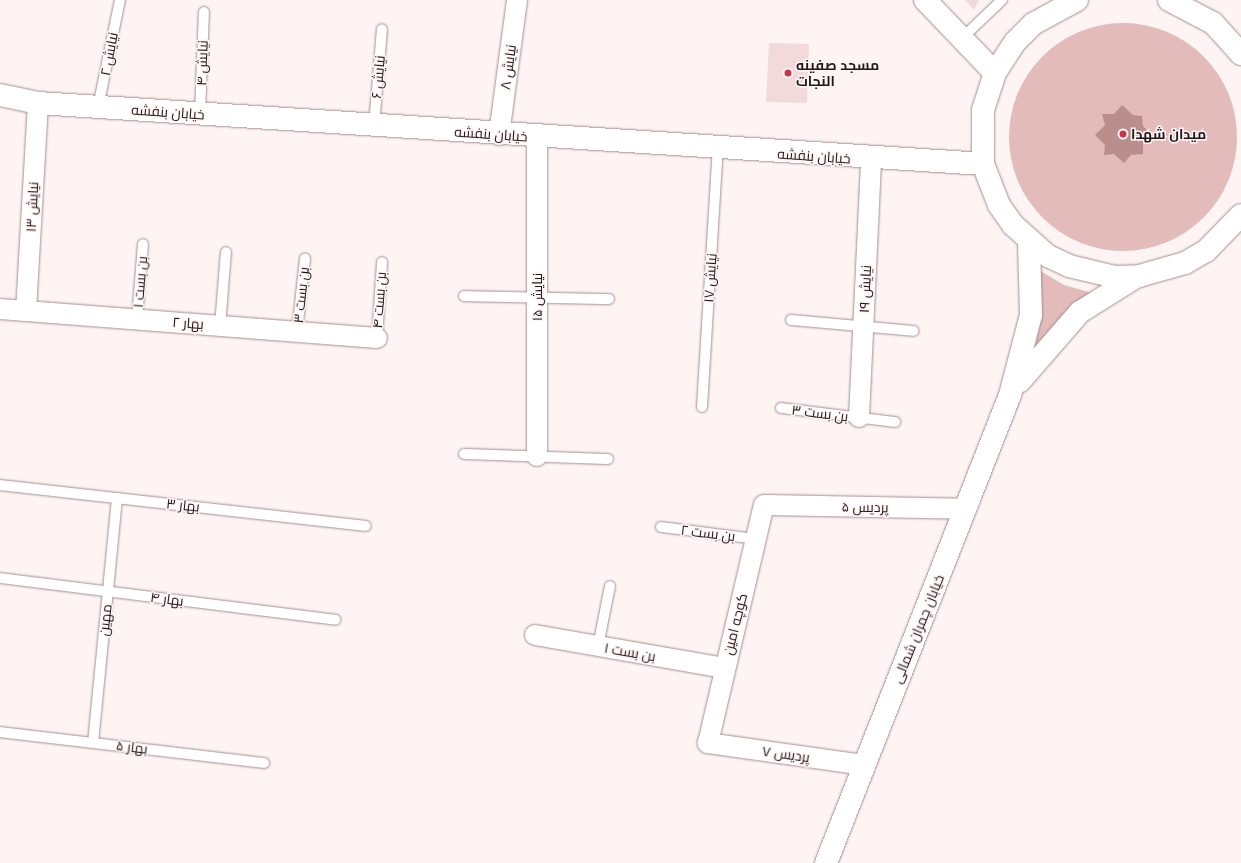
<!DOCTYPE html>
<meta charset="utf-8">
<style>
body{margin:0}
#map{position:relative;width:1241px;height:863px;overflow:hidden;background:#fef4f4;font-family:"PT Serif",Cairo,serif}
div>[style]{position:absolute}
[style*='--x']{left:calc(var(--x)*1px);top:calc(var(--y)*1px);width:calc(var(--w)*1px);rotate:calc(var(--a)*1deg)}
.green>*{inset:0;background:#e2bbba}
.round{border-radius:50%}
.water>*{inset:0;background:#bb8e8e}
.building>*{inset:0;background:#f3dada}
.roads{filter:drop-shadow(0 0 1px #a68e8e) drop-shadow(0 0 1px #a68e8e)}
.lane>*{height:10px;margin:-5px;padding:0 5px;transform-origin:5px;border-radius:5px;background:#fff}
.street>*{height:20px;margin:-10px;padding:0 10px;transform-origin:10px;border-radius:10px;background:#fff}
.secondary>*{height:22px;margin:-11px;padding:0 11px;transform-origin:11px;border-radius:11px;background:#fff}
.dots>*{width:11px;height:11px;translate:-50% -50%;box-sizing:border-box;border:2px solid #fef4f4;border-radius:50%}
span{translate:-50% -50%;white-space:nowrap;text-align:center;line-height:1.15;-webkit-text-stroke:3px #fef4f4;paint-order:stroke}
.street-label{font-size:14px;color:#211818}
.poi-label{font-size:14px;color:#211818;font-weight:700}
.left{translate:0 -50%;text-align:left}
</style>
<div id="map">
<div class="green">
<i class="round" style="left:1009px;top:23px;width:228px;height:228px"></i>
<i style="clip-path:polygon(1039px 270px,1064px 285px,1092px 293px,1036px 346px)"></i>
</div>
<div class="water">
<i style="clip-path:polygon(1122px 105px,1133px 115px,1142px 116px,1143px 126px,1151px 134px,1143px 142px,1143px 154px,1131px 155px,1124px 163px,1114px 154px,1104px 155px,1105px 145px,1095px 135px,1105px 125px,1102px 114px,1114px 114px)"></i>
</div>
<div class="building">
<i style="clip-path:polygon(965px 0,979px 0,974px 10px)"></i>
<i style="clip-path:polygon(769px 43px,809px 44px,807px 103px,766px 102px)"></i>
</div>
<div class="roads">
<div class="lane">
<i style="--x:960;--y:40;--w:58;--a:-43.6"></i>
<i style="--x:98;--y:107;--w:109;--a:-78.4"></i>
<i style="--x:200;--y:114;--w:102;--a:-87.8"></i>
<i style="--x:374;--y:126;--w:97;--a:-85.3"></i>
<i style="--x:464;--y:296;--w:145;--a:1.2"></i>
<i style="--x:137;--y:320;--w:76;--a:-85.5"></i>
<i style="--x:791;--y:320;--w:123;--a:5.1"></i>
<i style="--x:220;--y:326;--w:74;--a:-85.4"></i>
<i style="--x:297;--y:332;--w:74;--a:-83.8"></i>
<i style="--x:377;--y:338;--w:76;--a:-86.2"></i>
<i style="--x:702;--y:407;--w:258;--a:-86.5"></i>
<i style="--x:781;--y:408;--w:115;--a:7"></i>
<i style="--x:464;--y:454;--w:144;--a:2"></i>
<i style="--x:0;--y:485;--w:368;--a:6.4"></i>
<i style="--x:661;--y:527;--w:96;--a:7.2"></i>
<i style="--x:0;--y:578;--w:338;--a:7.1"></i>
<i style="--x:598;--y:646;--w:61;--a:-78.7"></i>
<i style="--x:0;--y:732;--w:266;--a:6.7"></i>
<i style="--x:93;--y:743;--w:246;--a:-84.4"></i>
</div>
<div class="street">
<i style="--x:499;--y:135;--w:136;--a:-82.4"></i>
<i style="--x:537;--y:137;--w:319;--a:90"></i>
<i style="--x:0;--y:309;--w:378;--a:4.4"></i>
<i style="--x:26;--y:311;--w:208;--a:-86.7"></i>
<i style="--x:859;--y:417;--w:257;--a:-87.3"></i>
<i style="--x:535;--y:635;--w:193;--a:9.9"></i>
<i style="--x:864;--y:765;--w:158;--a:-172"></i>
<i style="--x:708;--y:743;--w:244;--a:-76.8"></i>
<i style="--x:764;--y:505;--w:202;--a:1.1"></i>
</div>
<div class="secondary">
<i style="--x:925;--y:0;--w:101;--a:46.2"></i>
<i style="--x:1077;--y:0;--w:50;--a:151.4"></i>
<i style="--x:1033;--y:24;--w:25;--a:135"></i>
<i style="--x:1015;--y:42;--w:37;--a:123"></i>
<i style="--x:995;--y:73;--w:39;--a:108"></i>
<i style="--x:983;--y:110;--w:54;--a:90"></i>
<i style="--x:983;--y:164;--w:44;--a:68.7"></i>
<i style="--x:999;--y:205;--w:24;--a:55"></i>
<i style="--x:1013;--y:225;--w:47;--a:41.5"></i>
<i style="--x:1048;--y:256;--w:23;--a:25"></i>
<i style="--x:1069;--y:266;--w:47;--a:13.4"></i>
<i style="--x:1115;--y:277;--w:24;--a:-2"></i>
<i style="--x:1139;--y:276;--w:48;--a:-15.8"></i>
<i style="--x:1185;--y:263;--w:24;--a:-30"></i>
<i style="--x:1206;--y:251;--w:50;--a:-45.8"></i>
<i style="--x:1169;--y:0;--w:50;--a:27.6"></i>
<i style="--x:1213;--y:23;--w:42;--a:47.9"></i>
<i style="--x:0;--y:95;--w:39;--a:12"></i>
<i style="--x:38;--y:103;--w:947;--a:3.69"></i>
<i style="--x:1020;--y:381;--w:91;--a:-49"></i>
<i style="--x:1080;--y:312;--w:66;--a:-32"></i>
<i style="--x:826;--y:863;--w:503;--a:-68.54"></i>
<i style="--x:1010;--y:395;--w:83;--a:-75.3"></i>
<i style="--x:1031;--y:315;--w:73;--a:-91.6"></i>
</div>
</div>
<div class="dots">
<i style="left:788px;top:73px;background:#c73748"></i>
<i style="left:1123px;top:134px;background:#c73748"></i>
</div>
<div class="street-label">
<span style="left:109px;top:54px;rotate:-79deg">نیایش ۲</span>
<span style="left:202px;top:63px;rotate:-88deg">نیایش ۴</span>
<span style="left:508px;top:67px;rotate:-82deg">نیایش ۸</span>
<span style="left:378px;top:77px;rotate:-85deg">نیایش ۶</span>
<span style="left:168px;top:112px;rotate:4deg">خیابان بنفشه</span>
<span style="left:491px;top:134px;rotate:4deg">خیابان بنفشه</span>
<span style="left:814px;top:156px;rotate:4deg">خیابان بنفشه</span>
<span style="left:32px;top:207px;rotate:-87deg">نیایش ۱۳</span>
<span style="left:710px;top:278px;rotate:-86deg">نیایش ۱۷</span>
<span style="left:140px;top:282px;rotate:-85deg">بن بست ۱</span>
<span style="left:865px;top:289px;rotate:-87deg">نیایش ۱۹</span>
<span style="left:301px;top:295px;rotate:-84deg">بن بست ۳</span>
<span style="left:537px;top:297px;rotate:-90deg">نیایش ۱۵</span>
<span style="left:379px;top:300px;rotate:-86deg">بن بست ۴</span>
<span style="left:188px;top:323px;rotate:4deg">بهار ۲</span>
<span style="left:820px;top:413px;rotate:7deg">بن بست ۳</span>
<span style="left:183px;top:505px;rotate:6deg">بهار ۳</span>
<span style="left:865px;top:507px;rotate:1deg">پردیس ۵</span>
<span style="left:708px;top:533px;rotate:7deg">بن بست ۲</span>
<span style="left:167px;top:599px;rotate:7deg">بهار ۴</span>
<span style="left:105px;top:620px;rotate:-84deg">مهین</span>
<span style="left:735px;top:624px;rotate:-76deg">کوچه امین</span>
<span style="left:918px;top:629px;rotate:-68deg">خیابان چمران شمالی</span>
<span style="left:630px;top:652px;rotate:10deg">بن بست ۱</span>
<span style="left:132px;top:747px;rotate:7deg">بهار ۵</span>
<span style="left:786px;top:754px;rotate:8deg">پردیس ۷</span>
</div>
<div class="poi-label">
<span class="left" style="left:796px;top:73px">مسجد صفینه<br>النجات</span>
<span class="left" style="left:1131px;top:134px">میدان شهدا</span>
</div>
</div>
